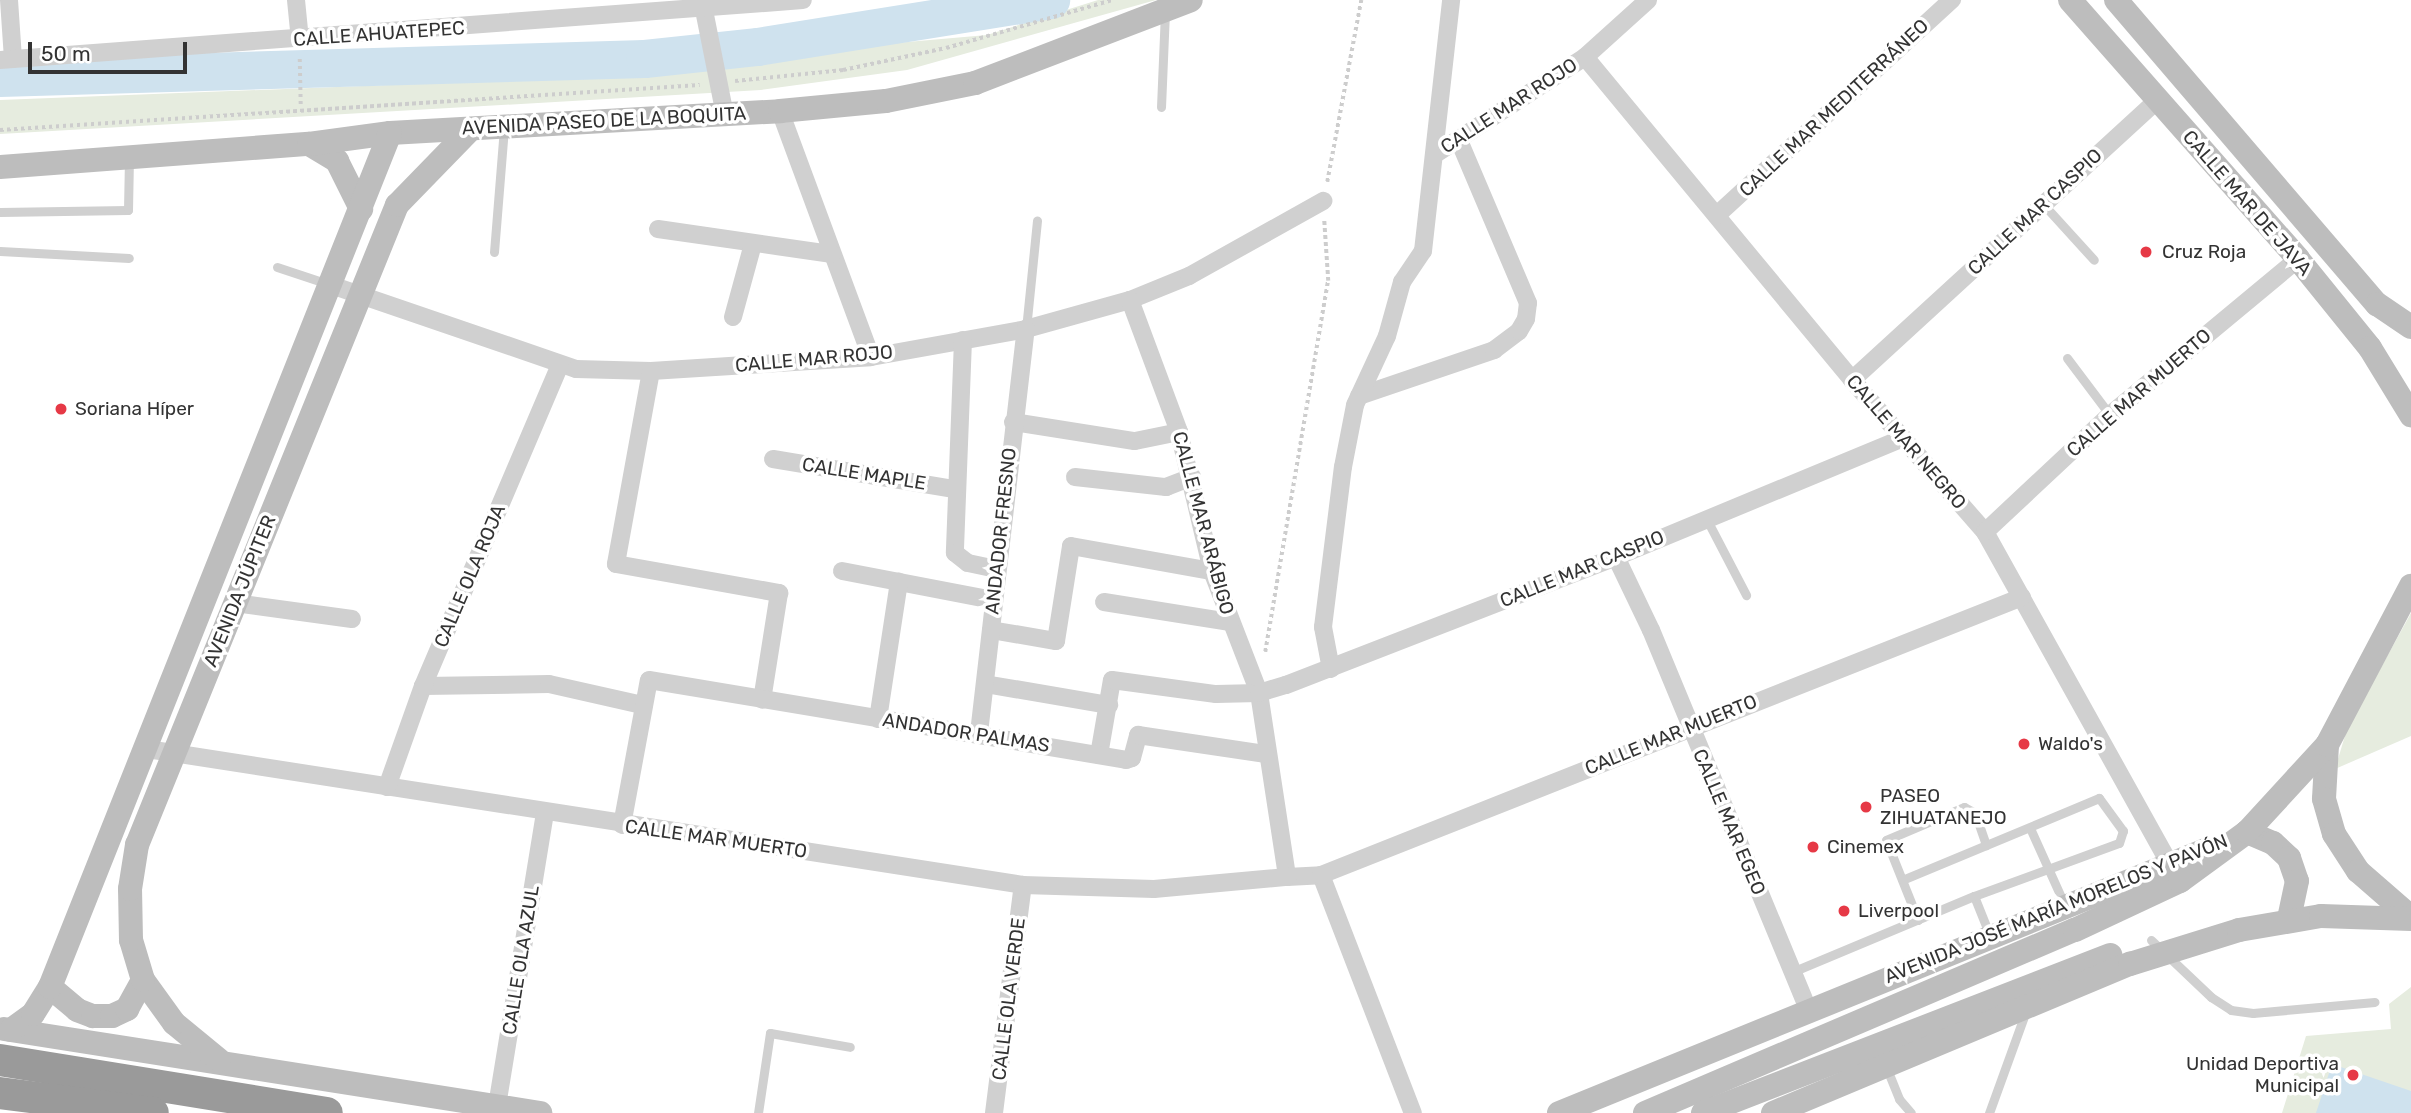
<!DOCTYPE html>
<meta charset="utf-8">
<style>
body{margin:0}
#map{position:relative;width:2411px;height:1113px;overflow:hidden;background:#fff;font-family:Rubik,sans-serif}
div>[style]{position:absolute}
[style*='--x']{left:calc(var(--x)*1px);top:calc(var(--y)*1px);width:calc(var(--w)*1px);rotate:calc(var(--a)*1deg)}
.green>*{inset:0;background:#e6ecdf}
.water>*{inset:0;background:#cfe2ee}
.river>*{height:38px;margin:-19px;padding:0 19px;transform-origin:19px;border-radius:19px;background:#cfe2ee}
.path>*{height:3.5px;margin-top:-1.75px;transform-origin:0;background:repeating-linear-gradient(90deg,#cdcdcd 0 3.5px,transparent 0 7px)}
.lane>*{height:9px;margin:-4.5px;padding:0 4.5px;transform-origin:4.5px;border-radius:4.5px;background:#d0d0d0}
.street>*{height:18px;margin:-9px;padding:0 9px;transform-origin:9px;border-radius:9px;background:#d0d0d0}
.secondary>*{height:24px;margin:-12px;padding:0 12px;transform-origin:12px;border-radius:12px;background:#bdbdbd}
.highway>*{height:32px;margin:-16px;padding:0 16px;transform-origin:16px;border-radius:16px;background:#9a9a9a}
.dots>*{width:19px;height:19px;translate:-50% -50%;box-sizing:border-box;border:4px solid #fff;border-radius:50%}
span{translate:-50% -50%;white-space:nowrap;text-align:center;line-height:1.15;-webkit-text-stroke:7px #fff;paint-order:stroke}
.street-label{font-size:19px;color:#333}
.poi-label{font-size:19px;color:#333}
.left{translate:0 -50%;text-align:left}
.right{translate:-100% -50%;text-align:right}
.scale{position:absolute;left:28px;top:42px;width:159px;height:32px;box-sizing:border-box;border:4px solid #333;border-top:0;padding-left:9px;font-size:21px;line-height:24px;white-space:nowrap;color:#333;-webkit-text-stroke:5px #fff;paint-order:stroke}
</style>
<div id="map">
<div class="green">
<i style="clip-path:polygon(1098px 0,1156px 0,907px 70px,761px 90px,0 134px,0 100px,594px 77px,759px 55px,987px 35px)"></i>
<i style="clip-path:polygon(2411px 613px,2411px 736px,2335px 769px,2347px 729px)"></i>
<i style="clip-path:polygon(2411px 987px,2411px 1113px,2282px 1113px,2306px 1036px,2391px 1029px,2389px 1004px)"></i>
</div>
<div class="water">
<i style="clip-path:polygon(2332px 1064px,2411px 1091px,2411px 1113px,2316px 1113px)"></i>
</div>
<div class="river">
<i style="--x:0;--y:78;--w:645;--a:-1.69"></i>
<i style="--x:645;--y:59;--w:114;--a:-6.1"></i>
<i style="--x:758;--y:47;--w:297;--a:-9.1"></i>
</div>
<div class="path">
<i style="--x:300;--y:59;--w:49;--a:88.8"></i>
<i style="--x:735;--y:81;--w:109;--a:-5.8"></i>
<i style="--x:843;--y:70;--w:105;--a:-12.1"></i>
<i style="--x:946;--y:48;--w:173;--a:-16.1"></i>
<i style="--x:0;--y:130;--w:701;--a:-3.68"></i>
<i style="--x:1327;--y:182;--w:185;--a:-79.4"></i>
<i style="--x:1265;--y:652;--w:376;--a:-80.4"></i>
<i style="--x:1328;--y:281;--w:60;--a:-93.8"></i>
</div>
<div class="lane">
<i style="--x:1161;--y:107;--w:94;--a:-87.6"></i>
<i style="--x:2044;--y:205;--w:74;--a:47.7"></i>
<i style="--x:0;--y:212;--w:128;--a:-0.9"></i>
<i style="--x:128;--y:210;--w:51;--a:-88.9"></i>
<i style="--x:0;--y:251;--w:129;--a:3.1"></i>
<i style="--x:494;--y:252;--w:125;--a:-85.4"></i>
<i style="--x:277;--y:267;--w:54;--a:18.4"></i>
<i style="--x:1026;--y:329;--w:109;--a:-84.2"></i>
<i style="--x:2067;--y:358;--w:71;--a:53"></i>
<i style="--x:1706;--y:518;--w:87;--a:62.5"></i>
<i style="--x:2030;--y:828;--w:85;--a:65.8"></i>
<i style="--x:1974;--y:896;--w:43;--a:68.2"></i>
<i style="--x:1918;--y:920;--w:86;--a:-111.8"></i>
<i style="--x:1886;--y:840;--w:85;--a:-22.9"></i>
<i style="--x:1964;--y:807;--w:13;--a:29"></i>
<i style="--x:1975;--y:813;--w:34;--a:71"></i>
<i style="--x:2151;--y:940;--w:83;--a:43.5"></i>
<i style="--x:2211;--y:997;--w:24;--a:33"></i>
<i style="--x:2231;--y:1010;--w:22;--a:8"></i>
<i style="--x:2253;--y:1013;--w:122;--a:-5.2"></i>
<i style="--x:1792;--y:972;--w:197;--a:-22.7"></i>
<i style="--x:1974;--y:896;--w:154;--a:-20.1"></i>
<i style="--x:2119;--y:843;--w:13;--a:-72"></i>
<i style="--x:2123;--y:831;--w:41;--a:-126"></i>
<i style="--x:2099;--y:798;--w:213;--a:157.4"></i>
<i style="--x:1887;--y:1069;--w:32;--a:68"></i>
<i style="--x:1899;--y:1099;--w:18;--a:49"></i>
<i style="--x:758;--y:1113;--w:81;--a:-81.5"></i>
<i style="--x:770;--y:1033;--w:81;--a:9.9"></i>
<i style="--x:1989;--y:1113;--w:109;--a:-70.1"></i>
</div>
<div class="street">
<i style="--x:9;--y:0;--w:59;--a:86.1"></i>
<i style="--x:296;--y:0;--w:40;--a:84.3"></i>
<i style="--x:702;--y:0;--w:117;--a:78.7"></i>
<i style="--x:1585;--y:57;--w:419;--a:50.4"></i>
<i style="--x:1852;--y:380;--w:202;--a:48.8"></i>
<i style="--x:1985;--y:532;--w:390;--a:60.9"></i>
<i style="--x:0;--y:60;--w:805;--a:-4.27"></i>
<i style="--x:780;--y:111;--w:262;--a:69.7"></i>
<i style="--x:1434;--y:155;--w:180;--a:-33"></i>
<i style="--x:1585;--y:57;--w:85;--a:-42.1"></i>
<i style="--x:1717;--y:215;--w:319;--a:-42.5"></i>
<i style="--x:658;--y:229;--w:176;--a:8.2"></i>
<i style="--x:331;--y:285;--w:259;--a:18.9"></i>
<i style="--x:576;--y:369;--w:75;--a:1.5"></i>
<i style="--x:651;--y:371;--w:220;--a:-3.6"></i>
<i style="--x:871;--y:357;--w:158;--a:-10.2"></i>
<i style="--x:1026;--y:329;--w:108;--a:-15.6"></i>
<i style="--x:1130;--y:300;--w:64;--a:-22.1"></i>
<i style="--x:1189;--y:276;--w:154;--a:-29.2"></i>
<i style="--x:1130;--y:300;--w:141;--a:69.6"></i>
<i style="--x:1179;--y:432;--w:143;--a:76.6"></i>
<i style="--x:1212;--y:571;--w:131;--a:68.9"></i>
<i style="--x:1259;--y:693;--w:186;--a:81.3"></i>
<i style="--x:1287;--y:877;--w:34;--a:-3"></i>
<i style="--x:1321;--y:875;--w:255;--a:68.9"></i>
<i style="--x:733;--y:317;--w:76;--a:-74.7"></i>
<i style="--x:963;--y:340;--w:213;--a:92.2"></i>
<i style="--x:955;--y:553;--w:16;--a:38"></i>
<i style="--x:968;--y:563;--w:29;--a:12"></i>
<i style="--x:651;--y:371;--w:196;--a:100.3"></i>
<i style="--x:616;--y:564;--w:166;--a:10.1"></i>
<i style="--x:779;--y:593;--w:108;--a:99"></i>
<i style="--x:1852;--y:380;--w:413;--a:-42.5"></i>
<i style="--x:1359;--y:396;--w:143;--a:-18.8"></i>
<i style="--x:1494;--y:350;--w:31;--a:-37"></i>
<i style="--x:1519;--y:331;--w:14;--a:-60"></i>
<i style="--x:1526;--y:319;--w:16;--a:-83"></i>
<i style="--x:1528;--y:303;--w:179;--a:-113"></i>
<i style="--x:1013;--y:422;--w:123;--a:8.9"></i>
<i style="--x:1135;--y:441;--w:45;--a:-11.6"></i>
<i style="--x:773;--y:459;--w:184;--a:9.4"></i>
<i style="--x:1075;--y:477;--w:92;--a:6.3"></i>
<i style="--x:1166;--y:487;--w:28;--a:-21"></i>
<i style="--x:1985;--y:532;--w:171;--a:-43.1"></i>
<i style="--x:2110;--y:415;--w:244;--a:-39.7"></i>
<i style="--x:1616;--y:557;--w:81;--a:64.4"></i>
<i style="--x:1651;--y:630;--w:410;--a:67.5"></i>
<i style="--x:842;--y:571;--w:153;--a:10.9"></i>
<i style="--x:1104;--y:602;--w:128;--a:9"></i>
<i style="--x:235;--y:603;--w:118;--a:7.8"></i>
<i style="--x:991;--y:630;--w:66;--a:9.6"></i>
<i style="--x:1056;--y:641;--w:96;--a:-81"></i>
<i style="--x:1071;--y:546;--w:143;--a:10.1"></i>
<i style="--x:1331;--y:669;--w:43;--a:-100.8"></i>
<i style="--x:1323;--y:627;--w:161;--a:-82.9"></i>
<i style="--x:1343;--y:467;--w:63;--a:-79"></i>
<i style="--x:1355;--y:405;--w:76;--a:-65.1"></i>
<i style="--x:1387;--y:336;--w:56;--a:-74.5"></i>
<i style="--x:1402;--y:282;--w:37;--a:-56"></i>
<i style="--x:1423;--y:251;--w:253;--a:-83.6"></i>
<i style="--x:985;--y:684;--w:126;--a:9.6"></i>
<i style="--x:423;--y:686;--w:126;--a:-0.9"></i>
<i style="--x:549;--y:684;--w:95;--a:12.7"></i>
<i style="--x:878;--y:719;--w:139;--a:-81.3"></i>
<i style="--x:979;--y:733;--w:407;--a:-83.4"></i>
<i style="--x:147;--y:749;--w:886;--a:8.82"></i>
<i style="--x:1023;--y:885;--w:131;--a:1.7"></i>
<i style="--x:1154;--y:889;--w:134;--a:-5.2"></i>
<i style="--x:1099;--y:755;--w:76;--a:-80.2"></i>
<i style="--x:1112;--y:680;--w:105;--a:7.7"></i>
<i style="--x:1216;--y:694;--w:43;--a:-1.3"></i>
<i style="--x:1259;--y:693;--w:28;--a:-17"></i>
<i style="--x:1286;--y:685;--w:354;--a:-21.2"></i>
<i style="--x:1616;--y:557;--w:311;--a:-22.5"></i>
<i style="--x:387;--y:787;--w:107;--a:-70.4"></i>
<i style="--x:423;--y:686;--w:347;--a:-66.9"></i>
<i style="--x:622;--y:825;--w:147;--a:-79.5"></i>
<i style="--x:649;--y:680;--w:484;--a:9.5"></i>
<i style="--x:1126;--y:760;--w:6;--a:-18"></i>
<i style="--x:1132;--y:758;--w:24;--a:-75"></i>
<i style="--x:1138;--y:735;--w:128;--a:8.5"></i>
<i style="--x:1321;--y:875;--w:754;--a:-21.63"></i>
<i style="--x:497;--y:1106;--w:297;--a:-80.7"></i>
<i style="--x:994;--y:1113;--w:230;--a:-82.8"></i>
</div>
<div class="secondary">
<i style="--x:2070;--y:0;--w:345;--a:48.6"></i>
<i style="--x:2298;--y:259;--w:114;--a:51"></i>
<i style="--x:2370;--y:348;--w:79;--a:58.5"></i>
<i style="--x:2116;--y:0;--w:401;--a:49.4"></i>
<i style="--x:2377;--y:304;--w:41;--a:34.1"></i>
<i style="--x:309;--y:144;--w:33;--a:31"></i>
<i style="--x:337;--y:161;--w:54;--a:63.4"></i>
<i style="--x:0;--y:167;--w:310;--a:-4.3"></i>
<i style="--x:309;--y:144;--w:82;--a:-7.7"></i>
<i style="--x:390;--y:133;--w:391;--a:-3.2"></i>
<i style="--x:780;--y:111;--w:106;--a:-5.4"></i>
<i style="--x:886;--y:101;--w:91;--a:-11.4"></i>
<i style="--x:975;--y:83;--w:231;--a:-21"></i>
<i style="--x:2327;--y:745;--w:54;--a:93.2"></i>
<i style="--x:2324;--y:799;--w:36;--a:74"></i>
<i style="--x:2334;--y:834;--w:44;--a:57"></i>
<i style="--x:2358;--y:871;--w:70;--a:41"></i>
<i style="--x:2247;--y:832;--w:28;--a:23"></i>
<i style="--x:2273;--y:843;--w:22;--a:43"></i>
<i style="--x:2289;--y:858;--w:24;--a:71"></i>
<i style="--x:2297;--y:881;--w:39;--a:102"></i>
<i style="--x:50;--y:987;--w:35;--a:40"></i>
<i style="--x:77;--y:1010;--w:17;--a:21"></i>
<i style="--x:93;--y:1016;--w:19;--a:0"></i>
<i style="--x:112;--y:1016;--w:17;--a:-25"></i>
<i style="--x:127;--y:1009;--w:33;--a:-61"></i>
<i style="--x:4;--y:1029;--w:543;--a:8.91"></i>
<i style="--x:11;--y:1030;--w:27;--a:-36"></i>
<i style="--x:33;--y:1014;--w:32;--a:-58"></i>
<i style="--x:50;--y:987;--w:919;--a:-68.29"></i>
<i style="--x:219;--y:1060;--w:58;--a:-140.6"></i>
<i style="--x:174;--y:1023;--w:53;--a:-125.8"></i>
<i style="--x:143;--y:980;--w:42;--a:-106.7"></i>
<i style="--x:131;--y:940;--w:51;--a:-91.1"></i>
<i style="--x:130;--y:889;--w:45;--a:-81"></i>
<i style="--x:137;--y:845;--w:691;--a:-67.89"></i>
<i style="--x:397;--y:205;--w:106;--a:-45.8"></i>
<i style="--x:1559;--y:1113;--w:701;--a:-22.14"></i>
<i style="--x:1645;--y:1113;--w:467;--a:-23.1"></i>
<i style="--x:2075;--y:930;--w:116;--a:-25"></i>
<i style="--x:2180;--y:881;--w:83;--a:-36.2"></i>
<i style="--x:2247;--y:832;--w:118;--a:-47.4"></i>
<i style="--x:2327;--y:745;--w:180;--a:-62.2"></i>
<i style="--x:1703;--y:1113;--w:437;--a:-21.2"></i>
<i style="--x:1773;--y:1113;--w:387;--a:-22.7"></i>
<i style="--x:2130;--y:964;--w:114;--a:-17.3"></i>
<i style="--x:2239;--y:930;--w:83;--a:-9.7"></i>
<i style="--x:2321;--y:916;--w:90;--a:1.9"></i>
</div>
<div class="highway">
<i style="--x:0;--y:1060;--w:331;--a:9.2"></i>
<i style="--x:0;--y:1093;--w:154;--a:7.4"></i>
</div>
<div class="dots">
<i style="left:2146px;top:252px;background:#e63946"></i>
<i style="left:61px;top:409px;background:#e63946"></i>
<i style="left:2024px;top:744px;background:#e63946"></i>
<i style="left:1866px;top:807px;background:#e63946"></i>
<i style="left:1813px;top:847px;background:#e63946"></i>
<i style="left:1844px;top:911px;background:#e63946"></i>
<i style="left:2353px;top:1075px;background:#e63946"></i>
</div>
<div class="street-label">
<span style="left:379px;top:34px;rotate:-4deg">CALLE AHUATEPEC</span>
<span style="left:1509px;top:106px;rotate:-33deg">CALLE MAR ROJO</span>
<span style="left:1834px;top:108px;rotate:-43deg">CALLE MAR MEDITERRÁNEO</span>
<span style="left:604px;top:121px;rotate:-3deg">AVENIDA PASEO DE LA BOQUITA</span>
<span style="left:2247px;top:203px;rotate:49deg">CALLE MAR DE JAVA</span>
<span style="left:2035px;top:212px;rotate:-43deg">CALLE MAR CASPIO</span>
<span style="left:814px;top:359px;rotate:-5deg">CALLE MAR ROJO</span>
<span style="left:2139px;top:393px;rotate:-41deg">CALLE MAR MUERTO</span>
<span style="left:1906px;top:442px;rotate:49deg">CALLE MAR NEGRO</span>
<span style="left:864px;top:474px;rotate:9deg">CALLE MAPLE</span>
<span style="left:1203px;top:523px;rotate:75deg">CALLE MAR ARÁBIGO</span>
<span style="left:1001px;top:531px;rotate:-84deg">ANDADOR FRESNO</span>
<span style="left:1582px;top:569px;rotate:-22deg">CALLE MAR CASPIO</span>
<span style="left:470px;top:576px;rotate:-67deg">CALLE OLA ROJA</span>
<span style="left:240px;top:591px;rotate:-68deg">AVENIDA JÚPITER</span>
<span style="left:966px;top:733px;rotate:9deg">ANDADOR PALMAS</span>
<span style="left:1671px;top:735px;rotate:-22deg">CALLE MAR MUERTO</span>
<span style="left:1729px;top:822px;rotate:67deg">CALLE MAR EGEO</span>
<span style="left:716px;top:839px;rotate:8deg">CALLE MAR MUERTO</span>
<span style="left:2056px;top:909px;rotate:-22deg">AVENIDA JOSÉ MARÍA MORELOS Y PAVÓN</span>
<span style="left:521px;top:960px;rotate:-81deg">CALLE OLA AZUL</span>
<span style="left:1009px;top:999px;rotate:-83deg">CALLE OLA VERDE</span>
</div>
<div class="poi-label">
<span class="left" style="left:2162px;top:252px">Cruz Roja</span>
<span class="left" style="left:75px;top:409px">Soriana Híper</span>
<span class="left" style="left:2038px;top:744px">Waldo's</span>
<span class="left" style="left:1880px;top:807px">PASEO<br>ZIHUATANEJO</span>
<span class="left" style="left:1827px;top:847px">Cinemex</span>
<span class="left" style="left:1858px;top:911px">Liverpool</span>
<span class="right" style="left:2339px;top:1075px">Unidad Deportiva<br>Municipal</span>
</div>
<div class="scale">50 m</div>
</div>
